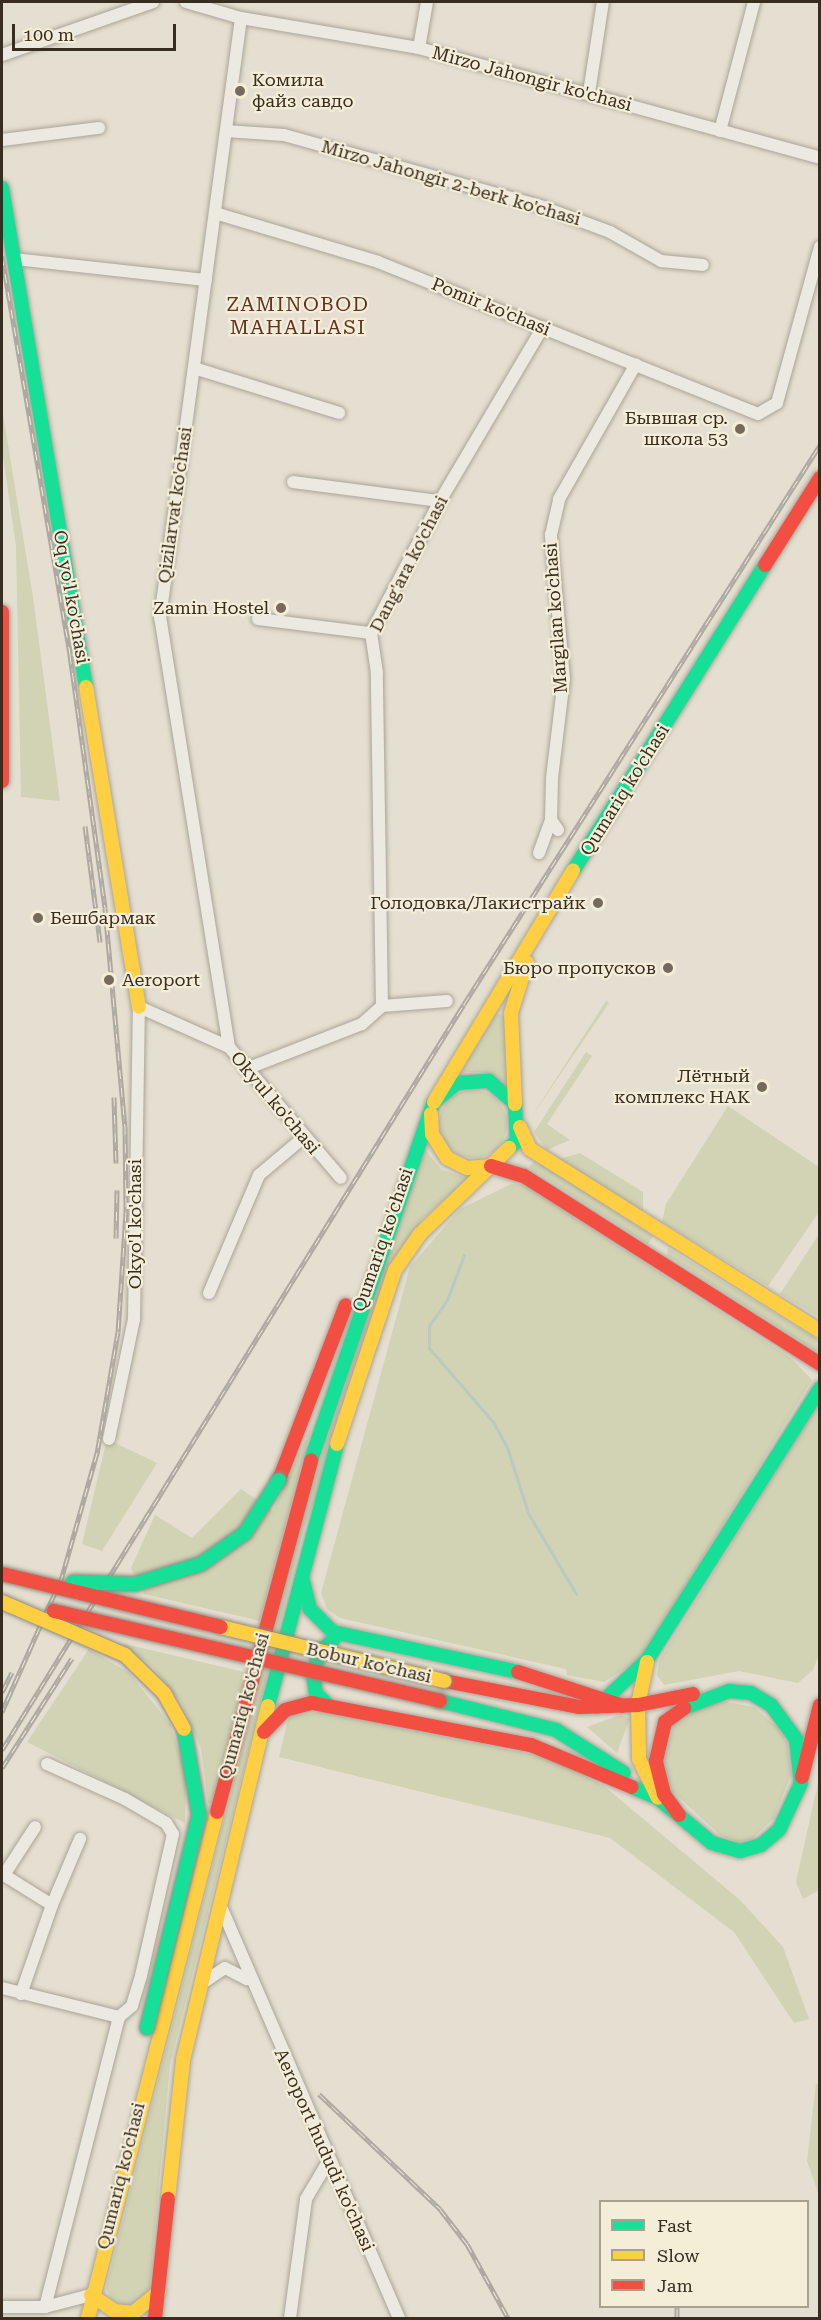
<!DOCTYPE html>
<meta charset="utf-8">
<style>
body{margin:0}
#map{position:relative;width:821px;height:2320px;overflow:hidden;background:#e4dfd0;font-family:"Roboto Serif",serif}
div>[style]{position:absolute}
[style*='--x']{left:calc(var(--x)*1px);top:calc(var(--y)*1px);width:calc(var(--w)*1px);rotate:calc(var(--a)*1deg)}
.green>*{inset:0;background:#d1d3b4}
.round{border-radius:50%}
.stream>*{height:3px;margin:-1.5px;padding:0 1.5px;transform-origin:1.5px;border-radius:1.5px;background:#bbc9c1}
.roads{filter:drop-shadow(0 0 2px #aaa498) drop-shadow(0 0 2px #aaa498)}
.street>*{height:12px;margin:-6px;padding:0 6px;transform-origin:6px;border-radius:6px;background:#ece9e1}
.fast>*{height:14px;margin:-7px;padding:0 7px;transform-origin:7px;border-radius:7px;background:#16e098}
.slow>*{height:14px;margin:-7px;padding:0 7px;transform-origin:7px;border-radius:7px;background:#ffcf43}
.jam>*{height:14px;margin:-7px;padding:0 7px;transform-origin:7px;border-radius:7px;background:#f24e42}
.rail>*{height:5px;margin-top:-2.5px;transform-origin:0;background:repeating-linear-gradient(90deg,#f4edd7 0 9px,#ada9a1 0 18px);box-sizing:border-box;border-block:2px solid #ada9a1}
.bridges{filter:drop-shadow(0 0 2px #8f8a7f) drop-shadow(0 0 2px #8f8a7f)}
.fast-bridge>*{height:14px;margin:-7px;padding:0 7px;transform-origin:7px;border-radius:7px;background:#16e098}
.slow-bridge>*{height:14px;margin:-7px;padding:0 7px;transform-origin:7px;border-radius:7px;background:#ffcf43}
.jam-bridge>*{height:14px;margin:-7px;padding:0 7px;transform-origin:7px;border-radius:7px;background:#f24e42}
.dots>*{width:16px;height:16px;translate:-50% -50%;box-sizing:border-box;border:3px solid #f4edd7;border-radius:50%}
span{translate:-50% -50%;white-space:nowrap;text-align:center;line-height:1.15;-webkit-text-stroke:4.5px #f4edd7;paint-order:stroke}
.street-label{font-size:18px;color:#382d21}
.poi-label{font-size:18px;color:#382d21}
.left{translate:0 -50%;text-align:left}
.right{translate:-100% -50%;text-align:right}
.neighbourhood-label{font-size:20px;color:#623323;letter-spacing:1.5px}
.frame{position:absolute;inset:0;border:3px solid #382d21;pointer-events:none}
.legend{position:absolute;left:599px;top:2200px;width:210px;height:108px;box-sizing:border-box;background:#f4edd7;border:2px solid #a9a08e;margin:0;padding:8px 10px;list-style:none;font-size:18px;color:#382d21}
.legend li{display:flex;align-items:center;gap:12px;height:30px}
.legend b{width:30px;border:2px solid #a9a08e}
.scale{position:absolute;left:12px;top:24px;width:164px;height:27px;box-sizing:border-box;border:3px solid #382d21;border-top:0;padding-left:8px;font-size:18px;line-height:21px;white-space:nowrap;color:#382d21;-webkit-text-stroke:4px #f4edd7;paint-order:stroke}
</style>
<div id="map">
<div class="green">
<i style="clip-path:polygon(2px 408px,33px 597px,60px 801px,21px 797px,16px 546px,2px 450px)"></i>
<i style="clip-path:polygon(606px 1001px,609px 1003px,532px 1116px)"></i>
<i style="clip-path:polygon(496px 1013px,504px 1016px,508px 1084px,483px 1072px,460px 1072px)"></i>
<i style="clip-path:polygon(586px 1052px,592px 1056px,547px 1124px,570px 1140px,547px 1150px,534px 1132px)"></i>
<i class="round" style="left:439px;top:1090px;width:68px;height:68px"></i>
<i style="clip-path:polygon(728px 1106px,819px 1167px,819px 1212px,768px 1286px,662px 1222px,666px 1204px)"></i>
<i style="clip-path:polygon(424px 1149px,442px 1170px,468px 1178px,421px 1220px,304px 1528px,170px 2064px,149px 2293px,127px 2307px,111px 2299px,106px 2288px,298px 1527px)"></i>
<i style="clip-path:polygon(580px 1153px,643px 1192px,643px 1212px,556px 1160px)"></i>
<i style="clip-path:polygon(536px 1160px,653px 1236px,648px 1244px,529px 1167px)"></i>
<i style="clip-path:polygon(511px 1184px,524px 1185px,791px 1358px,812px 1380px,640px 1659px,604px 1682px,567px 1675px,566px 1669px,340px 1618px,327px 1609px,321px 1593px,410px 1267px,460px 1209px)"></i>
<i style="clip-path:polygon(819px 1234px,819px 1317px,780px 1294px)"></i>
<i style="clip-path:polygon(668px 1248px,819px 1340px,819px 1353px,667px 1255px)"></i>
<i style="clip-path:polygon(819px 1402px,820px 1652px,813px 1670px,798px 1683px,739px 1671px,664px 1685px,657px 1675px,659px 1661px)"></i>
<i style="clip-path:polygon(312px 1425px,260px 1621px,144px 1594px,131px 1568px,155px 1515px,192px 1538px,241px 1489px,273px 1511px)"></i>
<i style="clip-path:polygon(107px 1439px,157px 1463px,102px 1551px,82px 1544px)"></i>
<i style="clip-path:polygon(121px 1643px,248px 1673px,214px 1804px,208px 1803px,201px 1748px,181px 1702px,152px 1666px)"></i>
<i style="clip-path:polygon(89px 1649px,129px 1673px,170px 1724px,186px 1773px,185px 1823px,27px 1742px)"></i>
<i style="clip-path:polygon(721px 1701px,754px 1707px,777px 1727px,787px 1742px,791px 1775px,774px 1818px,752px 1839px,738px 1842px,720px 1835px,670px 1789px,662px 1768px,675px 1720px)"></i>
<i style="clip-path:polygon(321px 1712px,549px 1758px,604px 1786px,740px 1900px,783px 1947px,809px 2019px,794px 2023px,734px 1932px,610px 1838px,279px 1757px,289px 1716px)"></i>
<i style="clip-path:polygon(620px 1715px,630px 1718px,617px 1753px,587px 1727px)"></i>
<i style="clip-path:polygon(819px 1778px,819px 1890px,803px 1899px,796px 1882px)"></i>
<i style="clip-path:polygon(816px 2084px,820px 2084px,819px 2195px,807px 2161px)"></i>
</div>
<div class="stream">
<i style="--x:464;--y:1255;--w:48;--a:110.7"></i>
<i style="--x:447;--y:1300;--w:32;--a:125"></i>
<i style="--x:429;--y:1326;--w:22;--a:90"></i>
<i style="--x:429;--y:1348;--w:98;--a:49.1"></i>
<i style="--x:493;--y:1422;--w:29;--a:61"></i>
<i style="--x:507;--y:1447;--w:69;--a:72.3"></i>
<i style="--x:528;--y:1513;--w:94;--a:59.3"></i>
</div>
<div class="roads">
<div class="street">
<i style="--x:186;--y:2;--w:57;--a:16.2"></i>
<i style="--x:241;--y:18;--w:181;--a:9.6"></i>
<i style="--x:419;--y:48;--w:416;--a:15.3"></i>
<i style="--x:419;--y:48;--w:47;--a:-80.1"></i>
<i style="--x:2;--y:55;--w:160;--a:-19.3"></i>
<i style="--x:589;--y:93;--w:92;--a:-81.3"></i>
<i style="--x:226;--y:131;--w:58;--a:3.9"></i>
<i style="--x:284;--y:135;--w:269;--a:15.5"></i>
<i style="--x:543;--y:207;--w:72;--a:20.5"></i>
<i style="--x:610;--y:232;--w:59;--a:29.6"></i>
<i style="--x:661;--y:261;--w:42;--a:5.4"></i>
<i style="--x:720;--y:131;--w:133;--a:-75.2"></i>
<i style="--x:2;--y:140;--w:98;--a:-7.1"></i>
<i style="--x:215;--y:213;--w:170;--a:16.7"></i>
<i style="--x:378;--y:262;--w:409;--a:21.8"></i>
<i style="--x:758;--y:414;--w:22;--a:-30"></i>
<i style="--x:777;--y:403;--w:162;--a:-74.6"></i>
<i style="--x:15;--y:259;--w:192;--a:6.3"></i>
<i style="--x:194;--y:368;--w:152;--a:17.2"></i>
<i style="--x:293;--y:482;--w:148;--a:7.4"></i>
<i style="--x:258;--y:619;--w:114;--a:7.1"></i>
<i style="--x:558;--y:830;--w:12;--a:-125"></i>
<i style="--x:551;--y:820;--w:42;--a:-88.6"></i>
<i style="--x:552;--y:778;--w:100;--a:-83.1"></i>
<i style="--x:564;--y:679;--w:145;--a:-95.2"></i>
<i style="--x:551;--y:535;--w:37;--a:-77"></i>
<i style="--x:559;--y:499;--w:155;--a:-60.3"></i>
<i style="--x:539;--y:853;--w:35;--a:-70"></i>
<i style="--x:382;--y:1006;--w:333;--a:-90.9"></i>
<i style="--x:377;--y:673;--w:40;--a:-98.5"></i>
<i style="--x:371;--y:633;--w:149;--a:-62.4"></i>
<i style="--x:440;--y:501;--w:202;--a:-59.4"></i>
<i style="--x:229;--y:1047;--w:435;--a:-99.1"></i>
<i style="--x:160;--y:618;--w:605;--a:-82.31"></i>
<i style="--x:246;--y:1069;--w:124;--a:-21.2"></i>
<i style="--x:362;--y:1024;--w:27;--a:-42"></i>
<i style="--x:382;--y:1006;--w:65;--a:-4.4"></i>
<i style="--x:209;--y:1293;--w:128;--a:-67"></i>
<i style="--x:259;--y:1175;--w:57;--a:-40.1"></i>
<i style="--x:109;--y:1439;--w:123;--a:-78.2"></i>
<i style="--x:134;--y:1319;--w:312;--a:-89.1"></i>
<i style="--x:139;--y:1007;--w:98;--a:24"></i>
<i style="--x:229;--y:1047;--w:172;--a:49.5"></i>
<i style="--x:47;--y:1764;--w:85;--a:24.2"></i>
<i style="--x:125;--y:1799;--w:48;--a:30.3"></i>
<i style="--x:166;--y:1823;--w:13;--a:58"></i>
<i style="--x:173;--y:1834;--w:146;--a:102.7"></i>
<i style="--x:141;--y:1976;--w:31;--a:107"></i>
<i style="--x:132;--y:2006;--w:17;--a:140"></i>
<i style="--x:119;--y:2017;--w:299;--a:104.3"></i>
<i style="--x:45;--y:2307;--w:48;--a:-14.6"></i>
<i style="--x:52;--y:1905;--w:72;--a:-67"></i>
<i style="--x:222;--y:1909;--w:446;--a:66.6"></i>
<i style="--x:204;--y:1982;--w:25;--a:-34"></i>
<i style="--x:225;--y:1968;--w:25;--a:27"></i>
<i style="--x:2;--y:1988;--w:121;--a:13.9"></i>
<i style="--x:21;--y:1994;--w:94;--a:-70.8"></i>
<i style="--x:52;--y:1905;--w:57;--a:-148"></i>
<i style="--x:4;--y:1875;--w:57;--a:-57.1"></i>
<i style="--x:2;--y:2307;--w:43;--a:0"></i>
<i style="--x:290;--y:2318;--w:120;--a:-82.3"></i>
<i style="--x:306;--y:2199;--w:45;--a:-59.5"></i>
</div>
<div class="fast">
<i style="--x:2;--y:188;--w:506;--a:80.44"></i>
<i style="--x:573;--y:871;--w:361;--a:-57.9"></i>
<i style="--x:311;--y:1460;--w:377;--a:-71.1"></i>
<i style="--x:433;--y:1103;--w:31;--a:-40"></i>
<i style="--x:457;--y:1083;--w:32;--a:-4"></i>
<i style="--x:489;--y:1081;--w:35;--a:41"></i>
<i style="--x:515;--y:1104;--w:37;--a:87"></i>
<i style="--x:517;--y:1141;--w:11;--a:139"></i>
<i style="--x:302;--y:1577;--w:33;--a:76"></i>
<i style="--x:310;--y:1609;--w:33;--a:45"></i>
<i style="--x:333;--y:1632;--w:189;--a:12.2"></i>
<i style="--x:440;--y:1701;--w:120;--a:14"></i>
<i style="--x:556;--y:1730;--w:80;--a:32.3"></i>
<i style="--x:328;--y:1705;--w:16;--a:-137"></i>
<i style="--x:316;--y:1694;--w:21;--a:-98"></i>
<i style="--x:313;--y:1673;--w:22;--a:-72"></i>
<i style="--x:320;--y:1652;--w:18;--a:-43"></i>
<i style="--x:268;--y:1706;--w:271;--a:-75.2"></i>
<i style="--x:597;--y:1707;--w:69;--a:-43.2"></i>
<i style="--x:647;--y:1660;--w:322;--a:-57.5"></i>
<i style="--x:632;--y:1787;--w:28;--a:23"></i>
<i style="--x:658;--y:1798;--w:70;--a:39.8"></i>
<i style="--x:712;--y:1843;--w:29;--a:16"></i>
<i style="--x:740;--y:1851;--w:22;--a:-16"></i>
<i style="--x:761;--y:1845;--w:23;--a:-40"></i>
<i style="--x:779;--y:1830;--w:52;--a:-64.9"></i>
<i style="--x:801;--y:1783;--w:44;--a:-96.5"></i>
<i style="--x:796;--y:1739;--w:42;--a:-126.3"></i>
<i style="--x:771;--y:1705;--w:23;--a:-149"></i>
<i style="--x:751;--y:1693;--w:22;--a:-175"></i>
<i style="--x:729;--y:1691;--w:48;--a:159.3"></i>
</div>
<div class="slow">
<i style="--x:86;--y:687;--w:324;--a:80.6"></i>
<i style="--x:434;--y:1102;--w:270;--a:-59"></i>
<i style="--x:515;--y:1104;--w:91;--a:-92.5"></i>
<i style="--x:511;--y:1013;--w:53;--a:-72.6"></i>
<i style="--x:431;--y:1114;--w:20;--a:87"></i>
<i style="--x:432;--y:1134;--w:28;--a:58"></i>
<i style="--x:447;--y:1158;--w:22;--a:27"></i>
<i style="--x:467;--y:1168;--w:24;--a:-5"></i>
<i style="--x:520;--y:1127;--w:24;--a:66"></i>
<i style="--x:530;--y:1149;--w:342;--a:32.1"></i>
<i style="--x:337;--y:1444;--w:183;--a:-71.6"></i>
<i style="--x:395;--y:1270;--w:44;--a:-55.2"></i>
<i style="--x:420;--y:1234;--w:124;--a:-44"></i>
<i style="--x:638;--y:1705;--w:44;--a:-78.2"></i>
<i style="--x:638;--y:1705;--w:54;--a:88.9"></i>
<i style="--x:639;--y:1759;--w:43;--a:64"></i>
<i style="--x:168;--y:2199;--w:140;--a:-83.8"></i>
<i style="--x:183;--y:2060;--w:364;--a:-76.5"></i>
<i style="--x:91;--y:2295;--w:29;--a:34"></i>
<i style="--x:115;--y:2311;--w:18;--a:6"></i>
<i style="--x:133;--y:2313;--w:33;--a:-39"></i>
<i style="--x:88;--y:2318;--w:522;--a:-75.7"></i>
</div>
<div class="jam">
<i style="--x:765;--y:565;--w:103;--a:-57.7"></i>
<i style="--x:2;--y:612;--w:169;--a:90"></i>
<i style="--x:491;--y:1166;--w:34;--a:17"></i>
<i style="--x:524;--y:1176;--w:351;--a:32.4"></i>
<i style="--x:279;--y:1480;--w:187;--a:-69.1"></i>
<i style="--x:518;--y:1672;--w:110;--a:17.9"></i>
<i style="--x:445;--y:1681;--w:136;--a:11"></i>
<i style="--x:579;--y:1707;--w:59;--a:-1.9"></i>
<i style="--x:638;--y:1705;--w:56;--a:-11.3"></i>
<i style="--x:264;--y:1732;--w:30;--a:-46"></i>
<i style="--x:285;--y:1710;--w:28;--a:-15"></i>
<i style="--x:312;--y:1703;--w:223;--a:10.9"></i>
<i style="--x:531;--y:1745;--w:109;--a:22.6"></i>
<i style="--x:802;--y:1777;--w:74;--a:-76"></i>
<i style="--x:217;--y:1812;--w:364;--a:-75"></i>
<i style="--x:679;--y:1815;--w:26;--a:-126"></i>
<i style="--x:664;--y:1794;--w:34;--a:-104"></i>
<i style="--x:656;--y:1761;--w:40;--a:-77"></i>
<i style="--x:665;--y:1722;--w:24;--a:-36"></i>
<i style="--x:155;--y:2318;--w:120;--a:-83.8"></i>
</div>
</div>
<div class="rail">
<i style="--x:2;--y:256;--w:405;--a:80.3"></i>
<i style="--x:70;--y:655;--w:255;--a:82.1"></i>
<i style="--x:105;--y:908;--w:219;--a:84.8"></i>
<i style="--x:125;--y:1126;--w:86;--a:89.3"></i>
<i style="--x:126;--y:1212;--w:120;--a:93.8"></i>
<i style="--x:118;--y:1332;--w:123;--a:99.8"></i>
<i style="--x:97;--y:1453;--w:129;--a:105.8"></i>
<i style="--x:62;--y:1577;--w:148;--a:114"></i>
<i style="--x:85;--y:826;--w:117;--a:82.6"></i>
<i style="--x:114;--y:1097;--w:66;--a:88.3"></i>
<i style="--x:116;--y:1238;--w:48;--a:-88.8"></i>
<i style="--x:2;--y:1692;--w:22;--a:-63"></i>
<i style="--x:2;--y:1750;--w:877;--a:-58.23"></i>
<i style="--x:464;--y:1004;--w:663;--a:-57.51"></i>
<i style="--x:2;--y:1768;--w:130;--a:-57.5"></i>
<i style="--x:319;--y:2094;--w:167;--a:43.5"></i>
<i style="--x:440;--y:2209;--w:44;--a:52.4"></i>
<i style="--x:467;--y:2244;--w:85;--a:61"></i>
<i style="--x:677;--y:2318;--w:12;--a:-90"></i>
</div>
<div class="bridges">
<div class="fast-bridge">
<i style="--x:73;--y:1582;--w:62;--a:1.8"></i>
<i style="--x:135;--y:1584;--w:69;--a:-16.9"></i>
<i style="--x:201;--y:1564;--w:54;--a:-35.2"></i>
<i style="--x:245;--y:1533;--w:63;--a:-57.3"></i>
<i style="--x:147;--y:2028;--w:219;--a:-76.3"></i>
<i style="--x:199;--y:1815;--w:87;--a:-99.9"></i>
</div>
<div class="slow-bridge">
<i style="--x:2;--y:1602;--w:134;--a:23.3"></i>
<i style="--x:125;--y:1655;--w:54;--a:44.3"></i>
<i style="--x:164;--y:1693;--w:41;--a:60.9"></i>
<i style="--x:221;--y:1627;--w:230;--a:13.6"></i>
</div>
<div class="jam-bridge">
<i style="--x:2;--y:1574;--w:225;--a:13.6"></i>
<i style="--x:54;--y:1611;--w:396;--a:13.1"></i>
</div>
</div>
<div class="dots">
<i style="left:240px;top:91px;background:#746b5e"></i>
<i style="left:740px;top:429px;background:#746b5e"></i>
<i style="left:281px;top:608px;background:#746b5e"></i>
<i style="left:598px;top:903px;background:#746b5e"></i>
<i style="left:38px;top:918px;background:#746b5e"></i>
<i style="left:668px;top:968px;background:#746b5e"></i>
<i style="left:109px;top:980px;background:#746b5e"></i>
<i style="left:762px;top:1087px;background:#746b5e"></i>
</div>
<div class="street-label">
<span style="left:532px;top:79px;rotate:15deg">Mirzo Jahongir ko'chasi</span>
<span style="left:451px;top:183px;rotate:16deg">Mirzo Jahongir 2-berk ko'chasi</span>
<span style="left:491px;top:307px;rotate:22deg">Pomir ko'chasi</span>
<span style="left:175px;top:505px;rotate:-82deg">Qizilarvat ko'chasi</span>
<span style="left:409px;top:564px;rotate:-63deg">Dang'ara ko'chasi</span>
<span style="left:71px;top:597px;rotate:80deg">Oq yo'l ko'chasi</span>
<span style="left:556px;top:618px;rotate:-94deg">Margilan ko'chasi</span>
<span style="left:625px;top:790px;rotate:-58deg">Qumariq ko'chasi</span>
<span style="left:275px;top:1103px;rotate:50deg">Okyul ko'chasi</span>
<span style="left:135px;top:1224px;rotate:-90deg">Okyo'l ko'chasi</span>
<span style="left:383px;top:1240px;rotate:-71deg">Qumariq ko'chasi</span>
<span style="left:369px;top:1663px;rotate:13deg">Bobur ko'chasi</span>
<span style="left:244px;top:1706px;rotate:-75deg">Qumariq ko'chasi</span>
<span style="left:324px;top:2150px;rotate:66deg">Aeroport hududi ko'chasi</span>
<span style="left:121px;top:2176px;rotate:-76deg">Qumariq ko'chasi</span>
</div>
<div class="poi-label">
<span class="left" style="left:252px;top:91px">Комила<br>файз савдо</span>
<span class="right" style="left:728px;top:429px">Бывшая ср.<br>школа 53</span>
<span class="right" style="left:269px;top:608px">Zamin Hostel</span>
<span class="right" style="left:586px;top:903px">Голодовка/Лакистрайк</span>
<span class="left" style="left:50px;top:918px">Бешбармак</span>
<span class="right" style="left:656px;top:968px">Бюро пропусков</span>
<span class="left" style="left:122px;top:980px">Aeroport</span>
<span class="right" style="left:750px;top:1087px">Лётный<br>комплекс НАК</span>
</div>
<div class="neighbourhood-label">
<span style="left:298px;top:316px">ZAMINOBOD<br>MAHALLASI</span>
</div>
<div class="frame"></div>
<ul class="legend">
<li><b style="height:8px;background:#16e098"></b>Fast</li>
<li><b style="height:8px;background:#ffcf43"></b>Slow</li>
<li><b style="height:8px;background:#f24e42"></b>Jam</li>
</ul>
<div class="scale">100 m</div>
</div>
